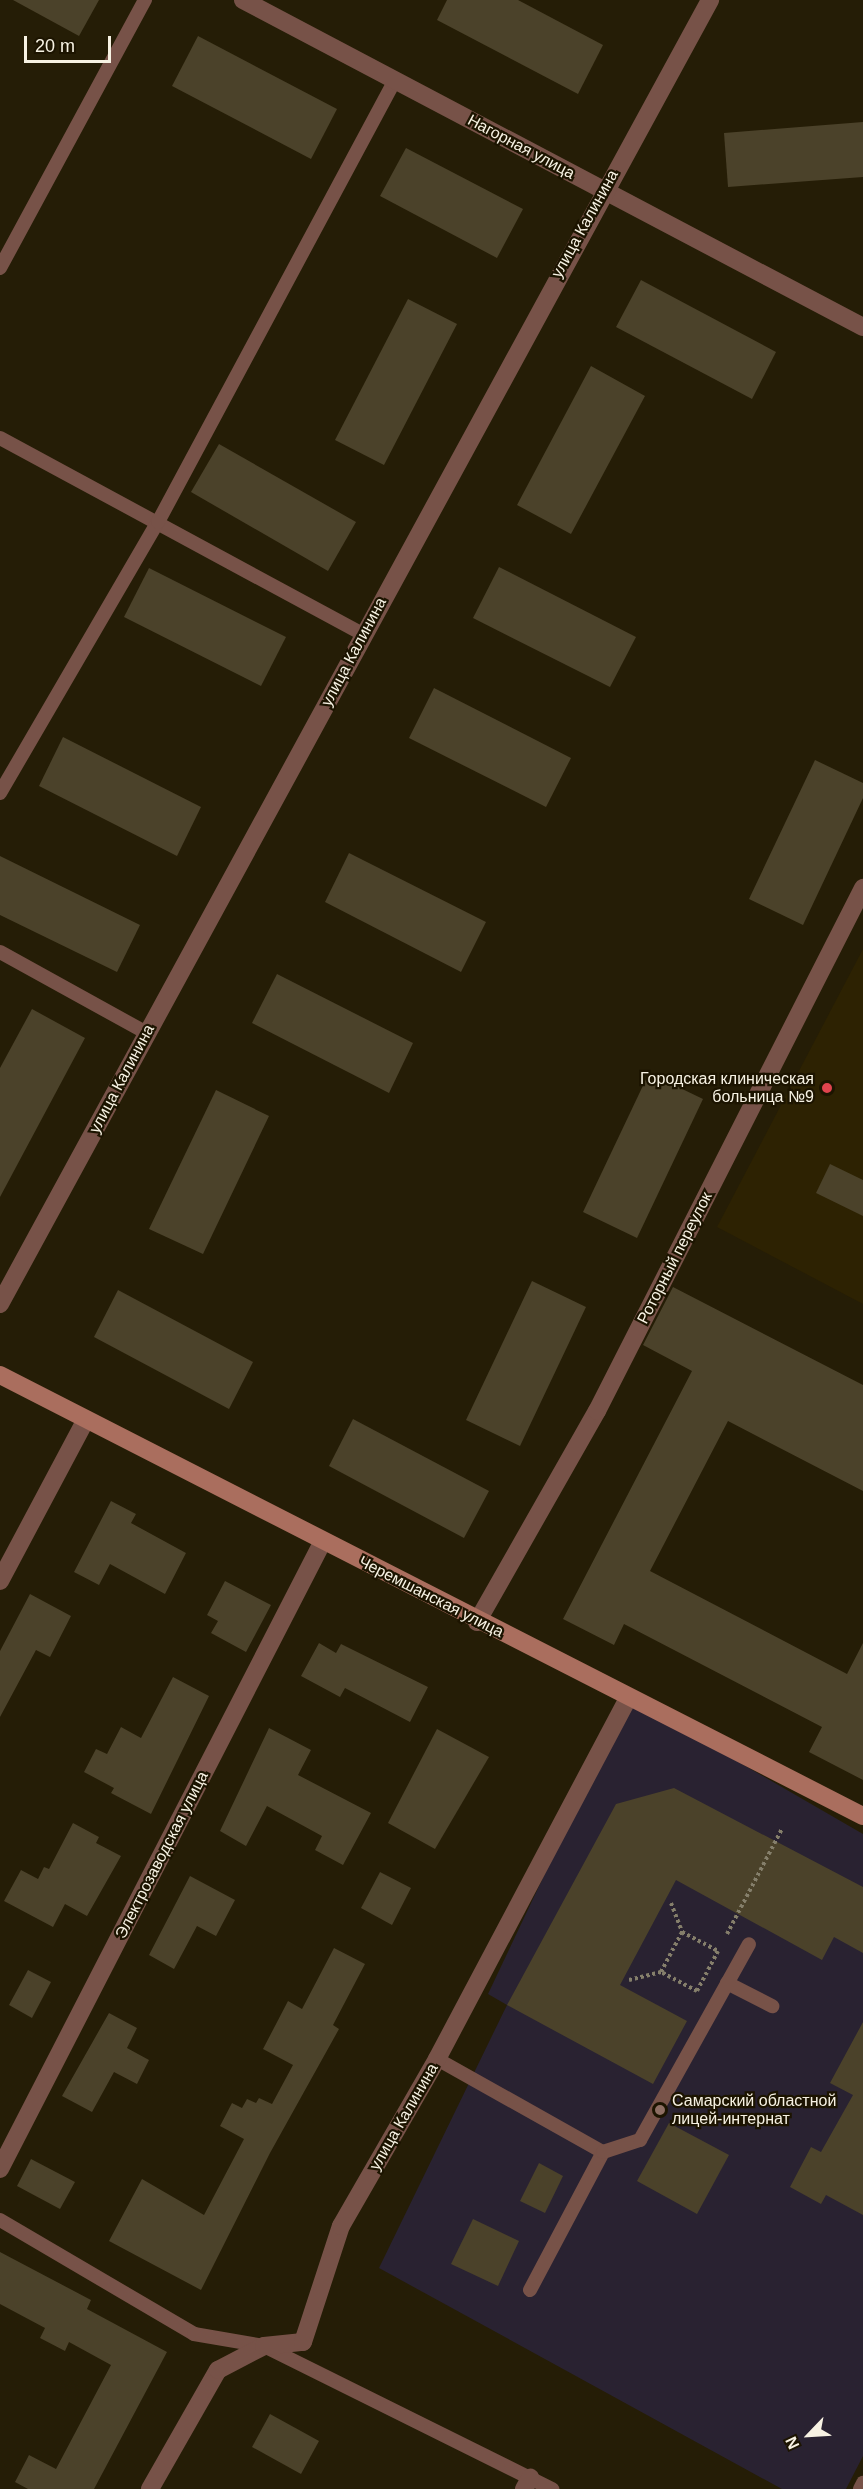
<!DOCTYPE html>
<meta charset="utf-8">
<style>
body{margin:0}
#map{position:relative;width:863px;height:2489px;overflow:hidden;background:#251d06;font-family:Arial,sans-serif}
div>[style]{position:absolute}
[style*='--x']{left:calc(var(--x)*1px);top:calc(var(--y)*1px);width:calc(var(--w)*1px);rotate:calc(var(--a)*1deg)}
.built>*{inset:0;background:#2d2202}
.education>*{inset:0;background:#292231}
.building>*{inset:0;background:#4b422a}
.path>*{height:4px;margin-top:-2px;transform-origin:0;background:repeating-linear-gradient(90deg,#857f6b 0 3px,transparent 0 6px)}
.lane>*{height:14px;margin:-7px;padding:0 7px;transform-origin:7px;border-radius:7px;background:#775248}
.street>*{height:18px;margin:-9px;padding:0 9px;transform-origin:9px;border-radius:9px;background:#775248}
.secondary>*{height:18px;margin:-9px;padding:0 9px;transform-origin:9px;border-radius:9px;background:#aa6e5e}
.dots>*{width:16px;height:16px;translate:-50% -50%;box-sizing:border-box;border:3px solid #1c1400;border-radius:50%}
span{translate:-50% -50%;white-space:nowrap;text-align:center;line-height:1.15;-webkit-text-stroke:4.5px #1c1400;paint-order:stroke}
.street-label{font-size:16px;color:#f7f2e3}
.poi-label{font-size:16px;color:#f7f2e3}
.right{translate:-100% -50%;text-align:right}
.left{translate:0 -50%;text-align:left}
.north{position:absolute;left:779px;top:2405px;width:60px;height:60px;-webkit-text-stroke:4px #1c1400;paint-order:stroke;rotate:245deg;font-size:16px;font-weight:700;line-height:24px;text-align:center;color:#f7f2e3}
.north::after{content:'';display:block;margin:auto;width:21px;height:27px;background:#f7f2e3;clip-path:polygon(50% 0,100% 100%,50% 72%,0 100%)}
.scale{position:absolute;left:24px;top:36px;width:87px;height:27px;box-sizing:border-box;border:3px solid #f7f2e3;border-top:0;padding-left:8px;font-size:18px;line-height:21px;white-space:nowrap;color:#f7f2e3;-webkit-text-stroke:4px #1c1400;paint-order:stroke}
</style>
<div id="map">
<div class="built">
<i style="clip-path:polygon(863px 949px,863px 1304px,717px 1227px)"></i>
</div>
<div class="education">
<i style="clip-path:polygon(628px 1698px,863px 1834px,863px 2456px,846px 2489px,782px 2489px,379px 2268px,507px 2005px,488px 1994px)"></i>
</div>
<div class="building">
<i style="clip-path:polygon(13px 0,99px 0,79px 36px)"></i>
<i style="clip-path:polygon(447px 0,518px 0,603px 45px,578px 94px,437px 20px)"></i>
<i style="clip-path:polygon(198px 36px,337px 109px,311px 159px,172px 86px)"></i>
<i style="clip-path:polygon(863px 122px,863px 177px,728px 187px,724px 133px)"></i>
<i style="clip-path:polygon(406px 148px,523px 209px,497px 258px,380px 196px)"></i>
<i style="clip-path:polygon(641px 280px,776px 352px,752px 399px,616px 327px)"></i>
<i style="clip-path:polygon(408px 299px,457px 324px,384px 465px,335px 440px)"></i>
<i style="clip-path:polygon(591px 366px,645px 396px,571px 534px,517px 505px)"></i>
<i style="clip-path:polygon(219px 444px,356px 522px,328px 571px,191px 492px)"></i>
<i style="clip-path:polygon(499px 567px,636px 637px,610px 687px,473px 618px)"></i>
<i style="clip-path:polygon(149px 568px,286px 637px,261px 686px,124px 617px)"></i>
<i style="clip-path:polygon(434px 688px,571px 758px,546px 807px,409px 738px)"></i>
<i style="clip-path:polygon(63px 737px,201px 807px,177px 856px,39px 786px)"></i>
<i style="clip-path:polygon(815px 760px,863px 783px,863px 798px,803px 925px,749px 899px)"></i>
<i style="clip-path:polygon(349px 853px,486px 922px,461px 972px,325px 902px)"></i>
<i style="clip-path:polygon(0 856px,140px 925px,117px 972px,0 915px)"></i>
<i style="clip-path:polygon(277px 974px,413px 1043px,389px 1093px,252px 1023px)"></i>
<i style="clip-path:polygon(32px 1009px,85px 1038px,0 1197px,0 1068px)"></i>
<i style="clip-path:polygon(649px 1073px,703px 1099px,637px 1238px,583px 1212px)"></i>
<i style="clip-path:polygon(216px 1090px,269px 1116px,203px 1254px,149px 1229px)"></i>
<i style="clip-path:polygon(830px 1164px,863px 1180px,863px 1216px,816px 1193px)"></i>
<i style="clip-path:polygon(532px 1281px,586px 1307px,520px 1446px,466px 1420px)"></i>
<i style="clip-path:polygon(673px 1287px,863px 1385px,863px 1491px,728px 1421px,650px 1571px,847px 1674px,863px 1643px,863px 1780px,809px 1752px,822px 1727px,624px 1624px,614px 1645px,563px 1619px,692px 1371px,643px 1345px)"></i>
<i style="clip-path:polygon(118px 1290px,253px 1362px,229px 1409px,94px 1337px)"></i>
<i style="clip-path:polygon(353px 1419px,489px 1491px,464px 1538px,329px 1466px)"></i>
<i style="clip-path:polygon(111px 1501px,136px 1514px,131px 1523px,186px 1553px,165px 1594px,110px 1564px,99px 1585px,74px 1572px)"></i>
<i style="clip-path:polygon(225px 1581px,271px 1605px,246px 1652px,211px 1633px,218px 1621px,207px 1615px)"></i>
<i style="clip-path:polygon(30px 1594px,71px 1616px,50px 1657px,36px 1650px,0 1717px,0 1651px)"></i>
<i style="clip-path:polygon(319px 1643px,336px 1653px,341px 1644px,428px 1687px,410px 1722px,345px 1688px,340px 1697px,301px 1676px)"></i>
<i style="clip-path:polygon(173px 1677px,209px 1696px,151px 1814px,111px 1793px,114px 1788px,84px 1772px,96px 1749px,107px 1754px,121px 1727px,141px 1738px)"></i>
<i style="clip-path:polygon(269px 1728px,311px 1750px,298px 1775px,371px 1813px,343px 1865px,315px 1850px,322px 1836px,267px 1806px,246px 1846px,220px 1831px)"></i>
<i style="clip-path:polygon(437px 1729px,489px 1757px,435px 1849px,388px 1823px)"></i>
<i style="clip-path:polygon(674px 1788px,863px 1887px,863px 1953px,834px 1937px,822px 1960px,676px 1880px,620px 1985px,687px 2021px,653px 2084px,507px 2005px,616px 1804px)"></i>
<i style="clip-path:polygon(73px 1823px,99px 1837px,96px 1843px,121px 1856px,87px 1916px,65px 1904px,53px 1927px,4px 1901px,21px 1870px,38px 1879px,44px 1867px,49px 1869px)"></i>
<i style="clip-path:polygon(380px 1872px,411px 1888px,392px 1925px,361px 1908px)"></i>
<i style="clip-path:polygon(190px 1876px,235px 1900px,216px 1936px,197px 1926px,174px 1969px,149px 1955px)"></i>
<i style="clip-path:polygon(334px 1948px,365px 1964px,333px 2025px,339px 2029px,270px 2153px,201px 2290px,109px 2241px,142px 2179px,204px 2215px,244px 2139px,220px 2126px,232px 2103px,242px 2108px,247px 2099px,256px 2103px,259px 2098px,272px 2104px,293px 2065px,263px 2049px,288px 2001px,302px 2009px)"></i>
<i style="clip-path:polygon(28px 1970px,51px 1982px,32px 2018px,9px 2005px)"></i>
<i style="clip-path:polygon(109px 2013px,137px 2028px,127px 2048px,149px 2060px,137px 2084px,114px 2072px,92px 2112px,62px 2096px)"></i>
<i style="clip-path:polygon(863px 2022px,863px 2215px,826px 2195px,821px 2204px,790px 2187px,811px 2147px,821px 2152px,853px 2095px,830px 2083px)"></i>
<i style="clip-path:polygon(669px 2123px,729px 2155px,697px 2214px,637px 2181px)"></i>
<i style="clip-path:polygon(31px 2159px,75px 2182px,60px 2209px,17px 2186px)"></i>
<i style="clip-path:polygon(539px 2163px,563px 2176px,545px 2213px,520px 2201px)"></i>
<i style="clip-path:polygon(473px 2219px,519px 2241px,498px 2286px,451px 2264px)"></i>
<i style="clip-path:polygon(0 2252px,91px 2300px,87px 2309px,167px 2352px,94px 2489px,28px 2489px,15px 2482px,29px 2455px,56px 2469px,111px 2365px,69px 2342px,65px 2351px,40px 2338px,45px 2328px,0 2304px)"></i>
<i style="clip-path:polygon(270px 2414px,319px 2441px,301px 2474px,252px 2447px)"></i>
</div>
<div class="path">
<i style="--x:671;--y:1903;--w:31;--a:69"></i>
<i style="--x:682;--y:1932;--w:41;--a:27.8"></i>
<i style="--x:718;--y:1951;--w:45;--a:117.7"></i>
<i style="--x:697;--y:1991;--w:41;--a:-152.2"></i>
<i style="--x:661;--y:1972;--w:45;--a:-62.3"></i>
<i style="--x:727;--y:1934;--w:119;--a:-62.4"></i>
<i style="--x:629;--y:1980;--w:33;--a:-14"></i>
</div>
<div class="lane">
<i style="--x:0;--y:268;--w:305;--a:-61.6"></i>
<i style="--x:0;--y:438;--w:413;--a:28.4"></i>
<i style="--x:0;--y:793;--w:314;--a:-59.8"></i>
<i style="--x:158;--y:522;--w:502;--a:-61.8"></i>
<i style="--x:0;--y:952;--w:168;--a:28.9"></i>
<i style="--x:727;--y:1983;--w:51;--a:27.1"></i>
<i style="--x:437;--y:2059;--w:190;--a:29.3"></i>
<i style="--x:0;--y:2220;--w:225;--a:30.4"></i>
<i style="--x:194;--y:2334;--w:71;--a:9.7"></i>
<i style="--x:264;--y:2346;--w:322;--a:26.4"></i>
<i style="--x:530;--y:2290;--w:156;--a:-62.1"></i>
<i style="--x:603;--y:2152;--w:39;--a:-18"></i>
<i style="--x:640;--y:2140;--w:224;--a:-60.9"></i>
<i style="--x:860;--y:2489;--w:7;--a:-63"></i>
</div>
<div class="street">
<i style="--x:243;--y:0;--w:701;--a:27.81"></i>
<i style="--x:0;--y:1304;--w:1485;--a:-61.43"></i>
<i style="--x:0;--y:1581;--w:183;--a:-62"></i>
<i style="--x:477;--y:1622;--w:243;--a:-60.4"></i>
<i style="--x:597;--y:1411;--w:587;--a:-63.04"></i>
<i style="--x:0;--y:2169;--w:706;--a:-62.78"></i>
<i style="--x:150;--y:2489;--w:137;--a:-60.3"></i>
<i style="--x:218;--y:2370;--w:52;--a:-27.6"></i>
<i style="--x:264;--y:2346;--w:39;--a:-6"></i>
<i style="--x:303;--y:2342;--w:122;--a:-71.9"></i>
<i style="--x:341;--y:2226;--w:193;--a:-60.1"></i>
<i style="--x:437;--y:2059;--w:408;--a:-62.1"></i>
<i style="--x:524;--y:2489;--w:13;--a:-61"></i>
</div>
<div class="secondary">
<i style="--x:0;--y:1375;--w:969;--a:27.07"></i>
</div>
<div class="dots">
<i style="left:827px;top:1088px;background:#e0444e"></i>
<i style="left:660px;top:2110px;background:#8d6e63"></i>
</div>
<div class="street-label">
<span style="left:521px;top:147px;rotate:28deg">Нагорная улица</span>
<span style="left:585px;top:224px;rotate:-61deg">улица Калинина</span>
<span style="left:354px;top:652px;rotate:-62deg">улица Калинина</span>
<span style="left:122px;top:1079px;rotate:-62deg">улица Калинина</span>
<span style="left:675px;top:1258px;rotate:-63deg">Роторный переулок</span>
<span style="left:431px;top:1597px;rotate:27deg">Черемшанская улица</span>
<span style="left:162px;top:1855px;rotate:-63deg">Электрозаводская улица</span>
<span style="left:404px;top:2117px;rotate:-60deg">улица Калинина</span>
</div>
<div class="poi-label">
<span class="right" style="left:814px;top:1088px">Городская клиническая<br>больница №9</span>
<span class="left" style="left:672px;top:2110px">Самарский областной<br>лицей-интернат</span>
</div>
<div class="north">N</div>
<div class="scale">20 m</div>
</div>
